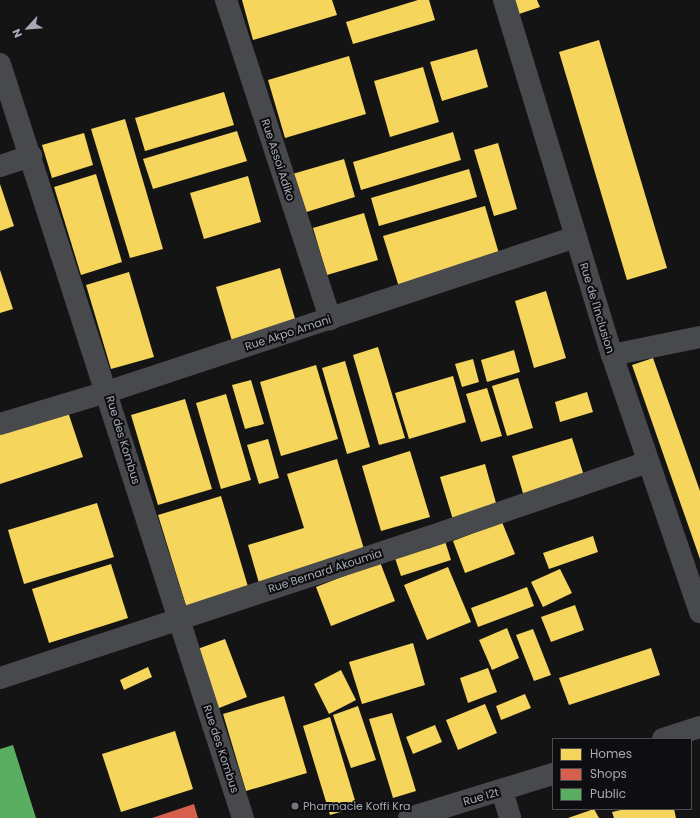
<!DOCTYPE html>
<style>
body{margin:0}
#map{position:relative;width:700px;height:818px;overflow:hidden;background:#141414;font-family:Poppins,sans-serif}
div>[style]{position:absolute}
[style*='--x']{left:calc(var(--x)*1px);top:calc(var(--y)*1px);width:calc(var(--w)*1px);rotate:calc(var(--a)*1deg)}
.homes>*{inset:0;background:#f6d55c}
.shops>*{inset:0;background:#d6604d}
.public>*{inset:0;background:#5aae61}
.minor>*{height:22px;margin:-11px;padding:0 11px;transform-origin:11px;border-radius:11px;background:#48494d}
.dots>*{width:11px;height:11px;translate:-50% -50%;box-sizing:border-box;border:2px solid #0e0e10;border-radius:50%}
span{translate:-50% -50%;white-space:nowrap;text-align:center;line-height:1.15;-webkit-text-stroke:4px #0e0e10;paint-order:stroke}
.street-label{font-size:11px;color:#a5aab6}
.poi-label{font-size:11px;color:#a5aab6}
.left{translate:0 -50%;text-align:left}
.legend{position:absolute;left:552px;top:738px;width:140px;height:72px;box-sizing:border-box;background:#0e0e10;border:1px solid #4a4c52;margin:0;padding:5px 7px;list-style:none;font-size:12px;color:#a5aab6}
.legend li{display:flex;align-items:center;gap:8px;height:20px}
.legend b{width:20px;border:1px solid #4a4c52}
.north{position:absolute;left:8px;top:8px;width:40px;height:40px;-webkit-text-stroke:3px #0e0e10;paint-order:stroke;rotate:244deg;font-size:11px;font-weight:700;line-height:16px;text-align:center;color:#a5aab6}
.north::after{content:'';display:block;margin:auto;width:14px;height:18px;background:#a5aab6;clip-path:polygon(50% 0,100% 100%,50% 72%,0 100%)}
</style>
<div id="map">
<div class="homes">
<i style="clip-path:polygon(242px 0,332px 0,337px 15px,253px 40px)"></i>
<i style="clip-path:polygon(418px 0,429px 0,435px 20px,353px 44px,346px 22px)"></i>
<i style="clip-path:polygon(514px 0,537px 0,540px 7px,519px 14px)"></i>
<i style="clip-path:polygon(599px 40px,667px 268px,627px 280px,559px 52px)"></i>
<i style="clip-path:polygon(477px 49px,488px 87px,442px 101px,430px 62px)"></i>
<i style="clip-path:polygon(349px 56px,366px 114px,285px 138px,268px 80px)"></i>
<i style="clip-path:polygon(423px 67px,439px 122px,390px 137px,374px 81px)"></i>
<i style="clip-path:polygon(224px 92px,234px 125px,145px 151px,135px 118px)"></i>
<i style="clip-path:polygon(125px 119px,163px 249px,130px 258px,91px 129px)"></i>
<i style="clip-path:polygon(237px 131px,247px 161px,153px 189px,143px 159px)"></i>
<i style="clip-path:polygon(453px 132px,461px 160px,361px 190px,353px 162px)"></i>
<i style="clip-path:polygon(84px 133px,93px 165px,52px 178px,42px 145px)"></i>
<i style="clip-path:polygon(498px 143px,517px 209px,494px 216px,474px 150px)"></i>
<i style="clip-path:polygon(344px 159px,355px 197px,300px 214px,289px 175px)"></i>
<i style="clip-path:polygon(469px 169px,477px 197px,379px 226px,371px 198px)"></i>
<i style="clip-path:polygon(96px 174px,122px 262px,81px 275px,54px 187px)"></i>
<i style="clip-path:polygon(248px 176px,261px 222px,204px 239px,190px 193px)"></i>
<i style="clip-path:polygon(0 184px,14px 226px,0 231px)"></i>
<i style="clip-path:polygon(485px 206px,500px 257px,399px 287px,383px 236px)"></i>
<i style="clip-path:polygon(364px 213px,378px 260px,327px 275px,313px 228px)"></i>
<i style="clip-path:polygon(280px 268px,296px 322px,232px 341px,216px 287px)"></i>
<i style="clip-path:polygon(0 270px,13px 309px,0 313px)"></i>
<i style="clip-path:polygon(129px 272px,154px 357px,111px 369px,86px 285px)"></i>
<i style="clip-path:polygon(546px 291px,566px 358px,534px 368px,515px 301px)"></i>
<i style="clip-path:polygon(378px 347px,405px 438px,379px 445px,353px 355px)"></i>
<i style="clip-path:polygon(514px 350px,520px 372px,487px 382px,481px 360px)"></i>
<i style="clip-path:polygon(653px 358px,700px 491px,700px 559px,632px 365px)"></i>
<i style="clip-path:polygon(473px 359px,479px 382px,462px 387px,455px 364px)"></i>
<i style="clip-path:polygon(345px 361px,370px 447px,347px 454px,322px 368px)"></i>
<i style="clip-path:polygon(316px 365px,338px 439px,281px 456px,260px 382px)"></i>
<i style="clip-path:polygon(453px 376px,466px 422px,409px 439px,395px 393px)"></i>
<i style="clip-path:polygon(518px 378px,533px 428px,507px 436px,492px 386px)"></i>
<i style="clip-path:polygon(251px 380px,264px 424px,245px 429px,232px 385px)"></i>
<i style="clip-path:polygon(487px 388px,502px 436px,481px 442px,466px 394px)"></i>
<i style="clip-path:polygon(587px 392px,593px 412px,560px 422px,555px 402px)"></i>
<i style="clip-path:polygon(226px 394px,251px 480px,221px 489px,196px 403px)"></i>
<i style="clip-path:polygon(185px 399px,212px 489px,158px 505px,131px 415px)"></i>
<i style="clip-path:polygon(67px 409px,83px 457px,0 484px,0 431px)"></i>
<i style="clip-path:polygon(572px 438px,586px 482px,525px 500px,512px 456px)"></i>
<i style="clip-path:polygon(268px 439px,279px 478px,259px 484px,247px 445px)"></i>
<i style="clip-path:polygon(410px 451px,430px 517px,381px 531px,362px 466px)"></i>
<i style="clip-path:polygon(337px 459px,364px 549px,259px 583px,248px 545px,304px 528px,287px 474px)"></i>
<i style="clip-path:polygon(485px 464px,498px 510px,454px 523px,440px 477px)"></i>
<i style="clip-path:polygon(221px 496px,249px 590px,187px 609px,158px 515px)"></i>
<i style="clip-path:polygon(97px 503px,114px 557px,24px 584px,8px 530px)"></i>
<i style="clip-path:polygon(502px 522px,515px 554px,465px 573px,453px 541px)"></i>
<i style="clip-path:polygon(593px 536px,598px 552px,549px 569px,543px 553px)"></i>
<i style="clip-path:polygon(445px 541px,451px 560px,401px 576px,395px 558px)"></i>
<i style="clip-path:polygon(380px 562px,395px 601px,331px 626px,316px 587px)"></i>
<i style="clip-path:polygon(111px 564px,128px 618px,49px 643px,32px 589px)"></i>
<i style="clip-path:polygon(448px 567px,471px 622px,427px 640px,404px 585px)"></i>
<i style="clip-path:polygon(560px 569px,572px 593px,543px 607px,531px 582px)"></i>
<i style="clip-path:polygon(527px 587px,534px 606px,478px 627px,471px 608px)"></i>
<i style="clip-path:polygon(575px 605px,584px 630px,551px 642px,541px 617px)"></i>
<i style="clip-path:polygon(507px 628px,519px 658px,492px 670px,479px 640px)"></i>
<i style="clip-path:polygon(533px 629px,551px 675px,534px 681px,516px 635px)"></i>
<i style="clip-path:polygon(225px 639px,247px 697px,214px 710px,192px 651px)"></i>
<i style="clip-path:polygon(413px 643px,425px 685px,362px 704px,349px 662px)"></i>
<i style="clip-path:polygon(651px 648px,660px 675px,569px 705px,559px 678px)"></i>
<i style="clip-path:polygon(148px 667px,152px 677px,124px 690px,120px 680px)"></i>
<i style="clip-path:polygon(488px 668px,497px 692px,468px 703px,460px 678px)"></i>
<i style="clip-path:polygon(341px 670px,356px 700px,329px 714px,314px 684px)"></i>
<i style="clip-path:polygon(525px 694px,531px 708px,501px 720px,496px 706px)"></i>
<i style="clip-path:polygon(284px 696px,307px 773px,246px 791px,223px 714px)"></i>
<i style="clip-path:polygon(485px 704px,497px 733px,458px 750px,446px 720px)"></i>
<i style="clip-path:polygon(358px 706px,376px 760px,351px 768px,333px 715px)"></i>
<i style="clip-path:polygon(392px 713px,416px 791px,393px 798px,369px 719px)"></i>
<i style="clip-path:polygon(330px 717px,357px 807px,330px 815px,303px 726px)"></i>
<i style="clip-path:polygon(435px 725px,442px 742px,413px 754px,406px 737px)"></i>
<i style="clip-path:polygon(175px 731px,193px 789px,121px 812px,102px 754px)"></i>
<i style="clip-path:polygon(594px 809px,599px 818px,568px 818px)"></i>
<i style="clip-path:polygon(625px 809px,674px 809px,676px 818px,614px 818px,612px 812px)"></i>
</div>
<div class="shops">
<i style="clip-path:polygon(194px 804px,198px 818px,152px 818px)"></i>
</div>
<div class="public">
<i style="clip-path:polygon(13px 745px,36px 818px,0 818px,0 749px)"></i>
</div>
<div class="minor">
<i style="--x:226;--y:0;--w:336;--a:71.9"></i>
<i style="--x:504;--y:0;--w:371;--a:73.1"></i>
<i style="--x:612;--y:355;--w:272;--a:71.1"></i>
<i style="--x:0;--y:64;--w:792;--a:72.14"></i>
<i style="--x:0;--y:166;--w:33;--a:-18"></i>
<i style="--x:612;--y:355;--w:90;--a:-11.6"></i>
<i style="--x:0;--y:424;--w:112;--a:-16.7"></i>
<i style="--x:107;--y:392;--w:494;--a:-18.3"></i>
<i style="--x:0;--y:678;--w:448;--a:-18.2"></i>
<i style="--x:426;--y:538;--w:235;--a:-18.9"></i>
<i style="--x:663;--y:739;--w:39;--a:-18"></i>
<i style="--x:502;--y:791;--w:28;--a:73"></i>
<i style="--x:409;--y:818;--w:151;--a:-17"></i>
</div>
<div class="dots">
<i style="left:295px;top:806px;background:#72767d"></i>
</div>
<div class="street-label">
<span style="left:278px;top:160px;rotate:72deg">Rue Assoi Adiko</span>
<span style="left:597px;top:308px;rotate:73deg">Rue de l'Inclusion</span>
<span style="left:288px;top:333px;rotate:-18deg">Rue Akpo Amani</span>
<span style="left:123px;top:440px;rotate:73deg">Rue des Kombus</span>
<span style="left:325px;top:571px;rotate:-18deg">Rue Bernard Akoumia</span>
<span style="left:221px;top:749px;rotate:72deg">Rue des Kombus</span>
<span style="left:481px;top:797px;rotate:-16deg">Rue I2t</span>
</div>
<div class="poi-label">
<span class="left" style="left:303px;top:806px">Pharmacie Koffi Kra</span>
</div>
<ul class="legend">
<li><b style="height:11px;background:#f6d55c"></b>Homes</li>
<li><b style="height:11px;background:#d6604d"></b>Shops</li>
<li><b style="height:11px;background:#5aae61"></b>Public</li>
</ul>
<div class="north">N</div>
</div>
